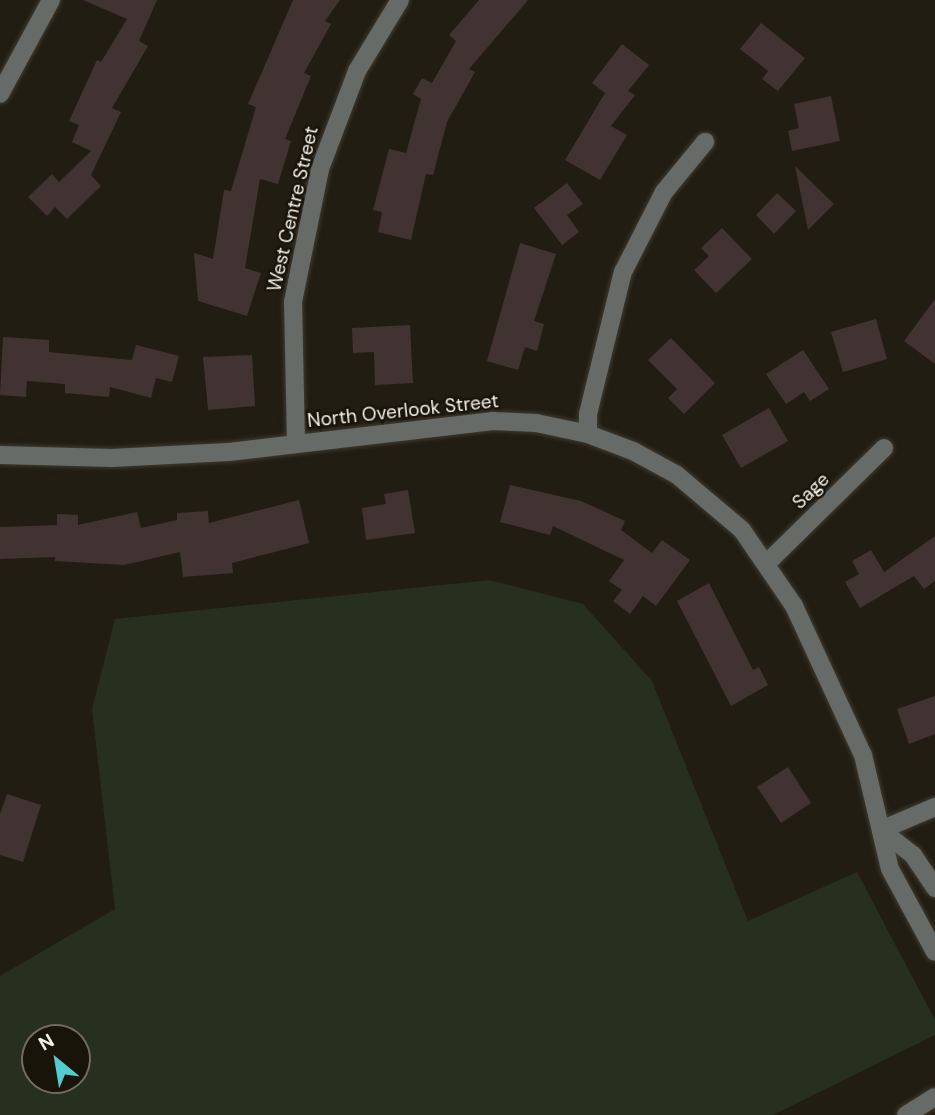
<!DOCTYPE html>
<style>
body{margin:0}
#map{position:relative;width:935px;height:1115px;overflow:hidden;background:#221d12;font-family:"DM Sans",sans-serif}
div>[style]{position:absolute}
[style*='--x']{left:calc(var(--x)*1px);top:calc(var(--y)*1px);width:calc(var(--w)*1px);rotate:calc(var(--a)*1deg)}
.green>*{inset:0;background:#272f1f}
.building>*{inset:0;background:#413332}
.roads{filter:drop-shadow(0 0 2px #3f3b30) drop-shadow(0 0 2px #3f3b30)}
.minor>*{height:18px;margin:-9px;padding:0 9px;transform-origin:9px;border-radius:9px;background:#676b67}
.tertiary>*{height:18px;margin:-9px;padding:0 9px;transform-origin:9px;border-radius:9px;background:#676b67}
span{translate:-50% -50%;white-space:nowrap;text-align:center;line-height:1.15;-webkit-text-stroke:5px #19140a;paint-order:stroke}
.street-label{font-size:19px;color:#f4f0e9}
.north{position:absolute;left:21px;top:1024px;width:70px;height:70px;box-sizing:border-box;background:#19140a;border:2px solid #716c63;border-radius:50%;rotate:330deg;font-size:19px;font-weight:700;line-height:28px;text-align:center;color:#f4f0e9}
.north::after{content:'';display:block;margin:auto;width:24px;height:32px;background:#52ccd0;clip-path:polygon(50% 0,100% 100%,50% 72%,0 100%)}
</style>
<div id="map">
<div class="green">
<i style="clip-path:polygon(evenodd,490px 580px,583px 604px,652px 681px,748px 921px,857px 872px,935px 1020px,935px 1035px,773px 1115px,0 1115px,0 976px,115px 909px,92px 709px,115px 619px,490px 580px,35px 1038px,77px 1038px,77px 1080px,35px 1080px,35px 1038px)"></i>
</div>
<div class="building">
<i style="clip-path:polygon(83px 0,157px 0,139px 41px,148px 46px,112px 108px,121px 112px,91px 175px,101px 186px,67px 219px,55px 207px,47px 216px,28px 197px,52px 174px,59px 182px,91px 151px,72px 142px,79px 125px,69px 121px,97px 60px,101px 62px,127px 19px)"></i>
<i style="clip-path:polygon(293px 0,340px 0,325px 21px,331px 24px,304px 73px,311px 76px,285px 139px,291px 141px,278px 184px,260px 179px,245px 268px,261px 273px,247px 316px,198px 301px,194px 253px,213px 259px,224px 190px,231px 191px,256px 107px,248px 104px)"></i>
<i style="clip-path:polygon(479px 0,528px 0,469px 69px,475px 72px,447px 122px,433px 175px,426px 174px,411px 240px,378px 232px,382px 212px,373px 210px,389px 149px,406px 153px,421px 99px,413px 94px,422px 78px,432px 83px,456px 41px,449px 35px)"></i>
<i style="clip-path:polygon(761px 23px,805px 58px,778px 91px,762px 79px,768px 71px,740px 49px)"></i>
<i style="clip-path:polygon(622px 44px,649px 65px,628px 91px,635px 95px,611px 126px,627px 135px,600px 180px,565px 160px,605px 93px,592px 83px)"></i>
<i style="clip-path:polygon(831px 96px,840px 141px,792px 151px,788px 131px,799px 128px,794px 104px)"></i>
<i style="clip-path:polygon(795px 166px,834px 204px,808px 230px)"></i>
<i style="clip-path:polygon(567px 183px,583px 204px,567px 215px,579px 232px,562px 245px,534px 208px)"></i>
<i style="clip-path:polygon(777px 193px,796px 211px,774px 234px,756px 215px)"></i>
<i style="clip-path:polygon(722px 228px,752px 259px,716px 293px,694px 270px,709px 256px,701px 248px)"></i>
<i style="clip-path:polygon(520px 243px,556px 254px,534px 321px,544px 324px,537px 351px,525px 347px,518px 370px,487px 361px)"></i>
<i style="clip-path:polygon(935px 299px,935px 364px,904px 341px)"></i>
<i style="clip-path:polygon(876px 319px,887px 359px,843px 372px,831px 332px)"></i>
<i style="clip-path:polygon(410px 325px,413px 383px,375px 385px,374px 352px,353px 353px,352px 328px)"></i>
<i style="clip-path:polygon(3px 337px,49px 340px,49px 352px,132px 360px,136px 345px,179px 356px,172px 382px,156px 378px,151px 398px,110px 387px,109px 397px,65px 393px,65px 384px,27px 381px,26px 397px,0 395px)"></i>
<i style="clip-path:polygon(671px 338px,715px 383px,684px 414px,668px 398px,677px 389px,648px 360px)"></i>
<i style="clip-path:polygon(803px 350px,829px 389px,810px 401px,804px 392px,786px 404px,766px 374px)"></i>
<i style="clip-path:polygon(252px 355px,255px 406px,208px 410px,203px 357px)"></i>
<i style="clip-path:polygon(769px 408px,788px 441px,741px 468px,722px 435px)"></i>
<i style="clip-path:polygon(510px 485px,581px 501px,625px 521px,621px 530px,652px 553px,662px 540px,690px 560px,656px 606px,643px 596px,630px 614px,613px 601px,622px 590px,609px 581px,624px 560px,553px 526px,550px 535px,500px 522px)"></i>
<i style="clip-path:polygon(408px 490px,415px 533px,366px 540px,362px 508px,386px 504px,384px 494px)"></i>
<i style="clip-path:polygon(299px 500px,309px 543px,232px 563px,233px 573px,183px 577px,180px 552px,124px 565px,55px 561px,55px 557px,0 559px,0 527px,57px 525px,57px 514px,78px 515px,78px 525px,137px 512px,141px 528px,177px 520px,177px 513px,208px 511px,209px 523px)"></i>
<i style="clip-path:polygon(935px 536px,935px 581px,924px 589px,914px 576px,860px 608px,845px 582px,859px 574px,852px 561px,871px 550px,884px 572px)"></i>
<i style="clip-path:polygon(709px 583px,753px 670px,759px 667px,768px 685px,731px 706px,677px 601px)"></i>
<i style="clip-path:polygon(935px 696px,935px 734px,909px 744px,897px 709px)"></i>
<i style="clip-path:polygon(788px 767px,811px 803px,781px 823px,757px 787px)"></i>
<i style="clip-path:polygon(7px 794px,41px 805px,23px 862px,0 855px,0 814px)"></i>
</div>
<div class="roads">
<div class="minor">
<i style="--x:0;--y:94;--w:107;--a:-61.5"></i>
<i style="--x:588;--y:434;--w:20;--a:-90"></i>
<i style="--x:588;--y:414;--w:146;--a:-76.2"></i>
<i style="--x:623;--y:272;--w:90;--a:-62.9"></i>
<i style="--x:664;--y:192;--w:65;--a:-50.6"></i>
<i style="--x:296;--y:443;--w:141;--a:-91.2"></i>
<i style="--x:293;--y:302;--w:136;--a:-78.5"></i>
<i style="--x:320;--y:169;--w:105;--a:-69.3"></i>
<i style="--x:357;--y:71;--w:83;--a:-58.8"></i>
<i style="--x:0;--y:455;--w:112;--a:1.5"></i>
<i style="--x:112;--y:458;--w:117;--a:-2.9"></i>
<i style="--x:229;--y:452;--w:266;--a:-6.7"></i>
<i style="--x:493;--y:421;--w:43;--a:2.7"></i>
<i style="--x:536;--y:423;--w:53;--a:11.9"></i>
<i style="--x:588;--y:434;--w:48;--a:20.7"></i>
<i style="--x:633;--y:451;--w:50;--a:28.6"></i>
<i style="--x:677;--y:475;--w:85;--a:40.2"></i>
<i style="--x:742;--y:530;--w:92;--a:55.6"></i>
<i style="--x:794;--y:606;--w:164;--a:65.2"></i>
<i style="--x:863;--y:755;--w:117;--a:76.7"></i>
<i style="--x:890;--y:869;--w:94;--a:61.5"></i>
<i style="--x:767;--y:563;--w:164;--a:-44.5"></i>
<i style="--x:881;--y:830;--w:41;--a:38"></i>
<i style="--x:913;--y:855;--w:40;--a:56"></i>
<i style="--x:881;--y:830;--w:59;--a:-23.1"></i>
</div>
<div class="tertiary">
<i style="--x:906;--y:1115;--w:34;--a:-32"></i>
</div>
</div>
<div class="street-label">
<span style="left:293px;top:209px;rotate:-77deg">West Centre Street</span>
<span style="left:403px;top:411px;rotate:-6deg">North Overlook Street</span>
<span style="left:811px;top:491px;rotate:-44deg">Sage</span>
</div>
<div class="north">N</div>
</div>
